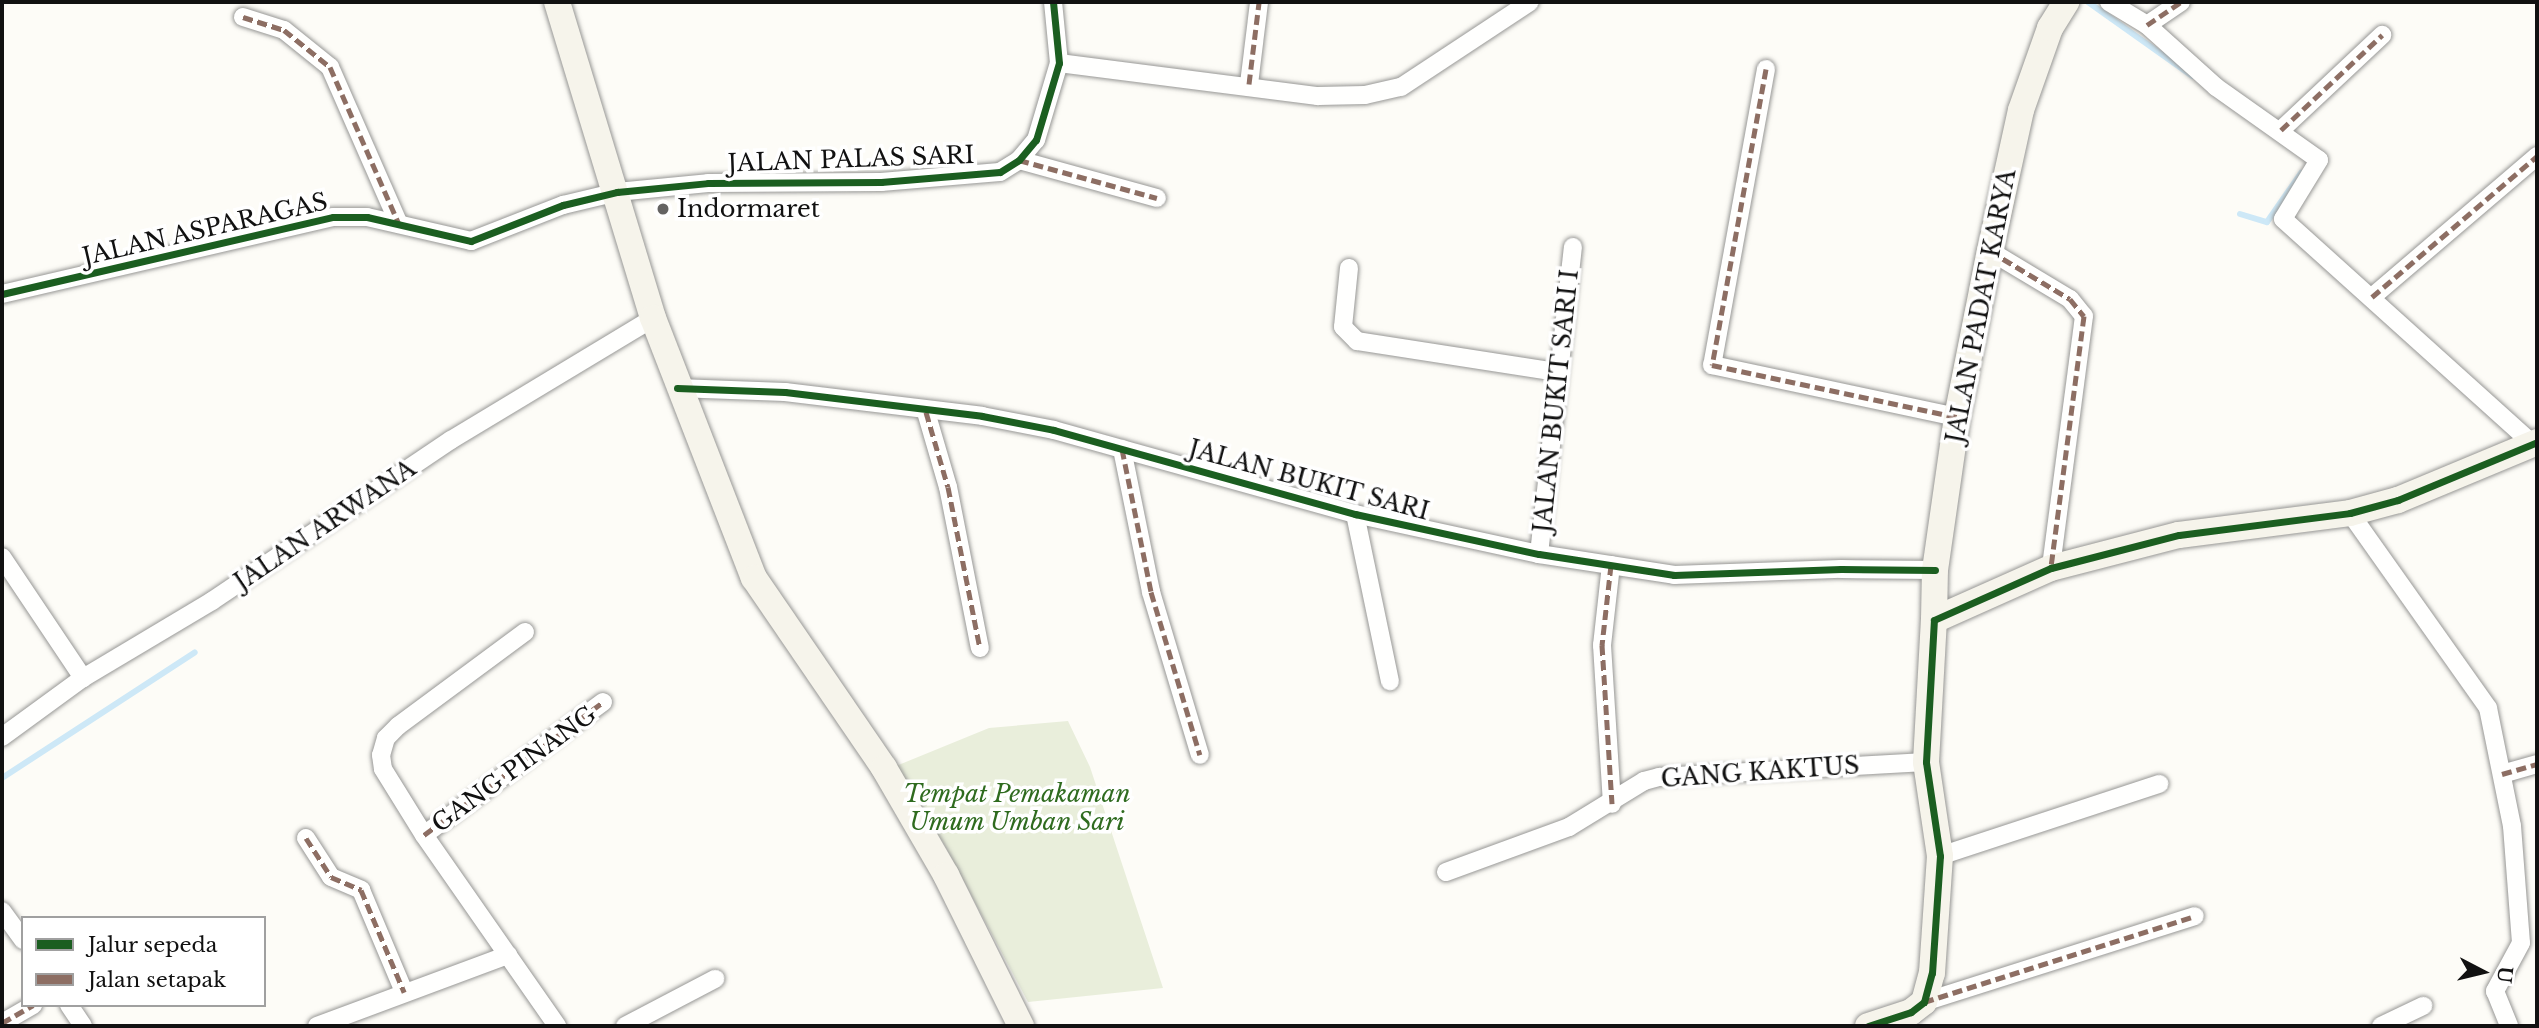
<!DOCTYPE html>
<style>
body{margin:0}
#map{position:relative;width:2539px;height:1028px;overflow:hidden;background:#fdfcf7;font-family:"Libre Baskerville",serif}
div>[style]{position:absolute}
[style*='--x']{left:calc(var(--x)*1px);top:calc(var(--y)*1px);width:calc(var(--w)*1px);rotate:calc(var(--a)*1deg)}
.cemetery>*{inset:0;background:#e9eedb}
.stream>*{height:6px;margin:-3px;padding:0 3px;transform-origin:3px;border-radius:3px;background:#cde8f7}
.roads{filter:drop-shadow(0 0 2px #979795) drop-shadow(0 0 2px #979795)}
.street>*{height:18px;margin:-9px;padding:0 9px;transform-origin:9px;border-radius:9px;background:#fffffe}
.secondary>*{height:26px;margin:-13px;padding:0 13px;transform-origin:13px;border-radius:13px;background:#f6f4eb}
.quiet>*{height:5px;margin-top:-2.5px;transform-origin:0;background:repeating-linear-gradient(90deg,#8d6e63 0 10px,transparent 0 15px)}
.cycleway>*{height:7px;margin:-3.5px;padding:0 3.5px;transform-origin:3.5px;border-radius:3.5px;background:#1b5e20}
.dots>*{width:19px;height:19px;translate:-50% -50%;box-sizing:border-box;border:4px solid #fff;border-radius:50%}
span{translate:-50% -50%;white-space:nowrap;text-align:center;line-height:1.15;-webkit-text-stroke:7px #fff;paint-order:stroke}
.street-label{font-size:24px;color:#111}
.poi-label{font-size:24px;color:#111}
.left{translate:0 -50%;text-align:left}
.park-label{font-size:24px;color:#2f6b1f;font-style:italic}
.frame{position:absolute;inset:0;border:4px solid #111;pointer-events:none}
.legend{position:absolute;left:21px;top:916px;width:245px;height:91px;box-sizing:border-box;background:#fff;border:2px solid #a0a0a0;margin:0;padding:9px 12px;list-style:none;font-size:21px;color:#111}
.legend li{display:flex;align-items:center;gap:14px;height:35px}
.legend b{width:35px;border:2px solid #a0a0a0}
.north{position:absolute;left:2448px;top:937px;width:70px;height:70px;-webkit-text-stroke:5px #fff;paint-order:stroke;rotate:97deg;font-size:19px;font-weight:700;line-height:28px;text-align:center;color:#111}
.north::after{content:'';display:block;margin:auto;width:24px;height:32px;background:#111;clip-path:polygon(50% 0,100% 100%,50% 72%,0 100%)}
</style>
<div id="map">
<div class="cemetery">
<i style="clip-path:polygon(1068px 721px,1090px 767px,1163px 988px,1028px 1002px,944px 844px,896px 766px,989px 728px)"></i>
</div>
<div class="stream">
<i style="--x:2088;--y:2;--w:128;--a:35.4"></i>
<i style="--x:2240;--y:214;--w:28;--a:17"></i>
<i style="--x:2267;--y:222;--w:60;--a:-55.2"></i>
<i style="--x:2;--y:778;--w:230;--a:-33.1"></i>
</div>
<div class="roads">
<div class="street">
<i style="--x:2109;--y:2;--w:44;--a:31.2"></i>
<i style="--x:2147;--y:25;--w:93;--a:41.9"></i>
<i style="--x:2216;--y:87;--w:126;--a:35.3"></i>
<i style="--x:2319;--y:160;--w:69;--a:121.4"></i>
<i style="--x:2283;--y:219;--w:336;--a:42"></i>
<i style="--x:243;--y:17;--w:43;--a:17.6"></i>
<i style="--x:284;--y:30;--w:59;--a:38.8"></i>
<i style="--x:330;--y:67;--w:171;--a:66.3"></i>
<i style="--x:2147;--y:25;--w:41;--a:-34.1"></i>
<i style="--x:1059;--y:63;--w:261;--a:7.3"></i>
<i style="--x:1318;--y:96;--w:47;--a:-1.2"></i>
<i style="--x:1365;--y:95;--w:37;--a:-13"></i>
<i style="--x:1401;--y:87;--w:154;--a:-33.4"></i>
<i style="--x:1766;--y:69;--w:301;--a:100.3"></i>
<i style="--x:1712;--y:365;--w:250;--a:12"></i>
<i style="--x:1249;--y:84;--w:83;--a:-83"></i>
<i style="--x:2281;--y:130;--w:139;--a:-43.2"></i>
<i style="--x:1019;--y:160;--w:143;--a:15.4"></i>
<i style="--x:1990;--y:251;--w:93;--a:31"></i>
<i style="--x:2070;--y:299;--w:22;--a:51"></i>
<i style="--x:2084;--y:316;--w:254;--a:97.5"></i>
<i style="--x:1349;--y:268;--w:59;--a:95.8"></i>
<i style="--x:1343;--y:327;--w:20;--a:45"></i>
<i style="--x:1357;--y:341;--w:202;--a:8.8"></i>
<i style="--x:2;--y:294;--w:340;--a:-13.1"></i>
<i style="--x:333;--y:217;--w:34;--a:0"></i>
<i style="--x:367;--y:217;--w:107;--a:13"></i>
<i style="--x:471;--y:241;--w:99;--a:-21.4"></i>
<i style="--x:563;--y:205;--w:56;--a:-13.5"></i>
<i style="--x:617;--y:192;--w:91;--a:-5.6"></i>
<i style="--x:708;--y:183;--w:173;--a:-0.3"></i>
<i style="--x:881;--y:182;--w:119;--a:-4.8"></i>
<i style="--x:1000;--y:172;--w:22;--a:-32"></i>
<i style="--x:1019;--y:160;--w:26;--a:-50"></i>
<i style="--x:1036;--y:140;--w:80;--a:-73.4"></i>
<i style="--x:1059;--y:63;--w:61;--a:-95.6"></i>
<i style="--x:2372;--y:297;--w:217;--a:-40.5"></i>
<i style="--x:677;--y:388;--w:108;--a:2.1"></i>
<i style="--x:785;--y:392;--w:198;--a:6.9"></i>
<i style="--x:982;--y:416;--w:73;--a:11"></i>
<i style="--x:1054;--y:430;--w:313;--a:15.6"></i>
<i style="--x:1355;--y:514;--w:188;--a:12.3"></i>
<i style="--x:1539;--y:554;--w:137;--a:8.8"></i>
<i style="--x:1674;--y:575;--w:167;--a:-2.1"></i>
<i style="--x:1841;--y:569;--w:94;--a:0.6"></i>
<i style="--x:926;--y:412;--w:78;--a:73.7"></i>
<i style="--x:948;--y:487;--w:164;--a:78.8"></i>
<i style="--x:1122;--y:449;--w:146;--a:78.5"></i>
<i style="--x:1151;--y:592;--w:170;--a:73.3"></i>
<i style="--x:2350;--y:513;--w:239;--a:54.7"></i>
<i style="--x:2488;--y:708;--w:120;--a:78.5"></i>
<i style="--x:2512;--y:826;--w:117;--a:85.6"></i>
<i style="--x:2521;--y:943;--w:55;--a:118.4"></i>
<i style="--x:2495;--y:991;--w:38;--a:68"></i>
<i style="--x:1355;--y:514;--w:171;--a:78.2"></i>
<i style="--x:1539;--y:554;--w:309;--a:-83.7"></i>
<i style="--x:2;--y:557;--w:146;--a:56.2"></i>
<i style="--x:1611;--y:565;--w:81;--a:96.4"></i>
<i style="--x:1602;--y:645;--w:159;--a:86.4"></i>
<i style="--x:525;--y:632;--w:158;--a:143.5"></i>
<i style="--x:398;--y:726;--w:17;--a:135"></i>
<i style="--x:386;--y:738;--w:18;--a:106"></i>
<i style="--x:381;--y:755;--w:14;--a:82"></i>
<i style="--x:383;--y:769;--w:78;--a:58.2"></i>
<i style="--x:424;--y:835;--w:233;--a:55.1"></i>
<i style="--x:2;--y:737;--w:100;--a:-36.1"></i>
<i style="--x:83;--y:678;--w:150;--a:-30.8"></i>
<i style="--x:212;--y:601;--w:288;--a:-34"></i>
<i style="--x:451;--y:440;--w:236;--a:-31.1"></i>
<i style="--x:2502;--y:774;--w:36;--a:-16"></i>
<i style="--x:424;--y:835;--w:223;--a:-36.6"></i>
<i style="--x:306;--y:838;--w:46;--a:57.3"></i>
<i style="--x:331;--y:877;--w:33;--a:23"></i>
<i style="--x:361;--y:890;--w:111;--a:67.1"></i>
<i style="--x:1940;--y:856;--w:231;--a:-18.2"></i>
<i style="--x:1446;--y:872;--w:131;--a:-20.1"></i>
<i style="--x:1569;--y:827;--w:88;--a:-31.5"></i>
<i style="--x:1644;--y:781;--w:16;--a:-15"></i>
<i style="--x:1659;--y:777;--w:267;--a:-3.2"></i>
<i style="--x:2;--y:911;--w:36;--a:54"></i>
<i style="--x:1924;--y:1002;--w:284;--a:-17.6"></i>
<i style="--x:69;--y:1005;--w:25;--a:56"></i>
<i style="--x:2;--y:1023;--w:36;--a:-30"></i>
<i style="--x:317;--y:1026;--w:204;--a:-20.4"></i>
<i style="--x:625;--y:1026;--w:102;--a:-27.6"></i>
<i style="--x:2381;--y:1026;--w:47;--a:-25.5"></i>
</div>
<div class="secondary">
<i style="--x:557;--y:2;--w:330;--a:73.1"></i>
<i style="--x:653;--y:318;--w:279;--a:68.8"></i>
<i style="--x:754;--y:578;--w:230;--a:55.6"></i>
<i style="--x:884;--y:768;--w:124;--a:59.9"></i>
<i style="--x:946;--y:875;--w:169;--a:63.6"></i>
<i style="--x:1934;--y:620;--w:50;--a:-88.9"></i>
<i style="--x:1935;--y:570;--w:155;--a:-81.8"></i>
<i style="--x:1957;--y:417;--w:169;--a:-78.8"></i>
<i style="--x:1990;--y:251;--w:144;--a:-77.6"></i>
<i style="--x:2021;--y:110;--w:87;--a:-70.5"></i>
<i style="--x:2050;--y:28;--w:31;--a:-58"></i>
<i style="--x:1868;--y:1026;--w:45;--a:-18"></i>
<i style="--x:1911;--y:1012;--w:16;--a:-38"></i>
<i style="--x:1924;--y:1002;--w:30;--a:-75"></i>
<i style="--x:1932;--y:973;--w:117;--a:-86.1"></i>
<i style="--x:1940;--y:856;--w:95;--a:-98.5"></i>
<i style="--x:1926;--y:762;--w:142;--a:-86.8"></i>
<i style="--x:1934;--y:620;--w:128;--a:-24"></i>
<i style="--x:2051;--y:568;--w:132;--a:-14.5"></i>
<i style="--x:2179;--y:535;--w:172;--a:-7.3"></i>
<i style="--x:2350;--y:513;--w:50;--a:-15.2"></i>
<i style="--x:2398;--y:500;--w:151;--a:-22.6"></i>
</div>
</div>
<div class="quiet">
<i style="--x:243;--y:17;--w:43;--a:17.6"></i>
<i style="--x:284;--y:30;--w:59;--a:38.8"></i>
<i style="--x:330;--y:67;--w:171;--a:66.3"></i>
<i style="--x:2147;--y:25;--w:41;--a:-34.1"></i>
<i style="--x:1766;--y:69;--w:301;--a:100.3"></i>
<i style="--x:1712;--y:365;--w:250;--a:12"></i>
<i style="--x:1249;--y:84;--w:83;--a:-83"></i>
<i style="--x:2281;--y:130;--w:139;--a:-43.2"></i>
<i style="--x:1019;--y:160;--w:143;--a:15.4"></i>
<i style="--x:1990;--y:251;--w:93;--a:31"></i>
<i style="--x:2070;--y:299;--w:22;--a:51"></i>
<i style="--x:2084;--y:316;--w:254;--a:97.5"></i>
<i style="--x:2372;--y:297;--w:217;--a:-40.5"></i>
<i style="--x:926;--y:412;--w:78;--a:73.7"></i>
<i style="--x:948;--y:487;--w:164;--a:78.8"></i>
<i style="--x:1122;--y:449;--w:146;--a:78.5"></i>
<i style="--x:1151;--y:592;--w:170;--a:73.3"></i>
<i style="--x:1611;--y:565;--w:81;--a:96.4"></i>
<i style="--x:1602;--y:645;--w:159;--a:86.4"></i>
<i style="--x:2502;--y:774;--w:36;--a:-16"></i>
<i style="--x:424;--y:835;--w:223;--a:-36.6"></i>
<i style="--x:306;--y:838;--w:46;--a:57.3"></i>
<i style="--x:331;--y:877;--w:33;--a:23"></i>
<i style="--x:361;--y:890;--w:111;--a:67.1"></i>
<i style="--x:1924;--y:1002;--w:284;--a:-17.6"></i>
<i style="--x:2;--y:1023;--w:36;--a:-30"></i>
</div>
<div class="cycleway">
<i style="--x:2;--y:294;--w:340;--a:-13.1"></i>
<i style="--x:333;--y:217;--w:34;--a:0"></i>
<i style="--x:367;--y:217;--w:107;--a:13"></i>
<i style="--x:471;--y:241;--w:99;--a:-21.4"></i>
<i style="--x:563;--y:205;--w:56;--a:-13.5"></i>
<i style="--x:617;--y:192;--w:91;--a:-5.6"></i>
<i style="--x:708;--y:183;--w:173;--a:-0.3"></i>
<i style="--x:881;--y:182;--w:119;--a:-4.8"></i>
<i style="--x:1000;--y:172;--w:22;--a:-32"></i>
<i style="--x:1019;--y:160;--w:26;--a:-50"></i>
<i style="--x:1036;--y:140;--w:80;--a:-73.4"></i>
<i style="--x:1059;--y:63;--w:61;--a:-95.6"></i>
<i style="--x:677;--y:388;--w:108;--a:2.1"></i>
<i style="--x:785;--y:392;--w:198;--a:6.9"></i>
<i style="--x:982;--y:416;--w:73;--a:11"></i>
<i style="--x:1054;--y:430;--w:313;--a:15.6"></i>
<i style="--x:1355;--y:514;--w:188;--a:12.3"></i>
<i style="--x:1539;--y:554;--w:137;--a:8.8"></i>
<i style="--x:1674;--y:575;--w:167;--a:-2.1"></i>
<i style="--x:1841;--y:569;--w:94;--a:0.6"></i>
<i style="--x:1868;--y:1026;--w:45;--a:-18"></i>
<i style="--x:1911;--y:1012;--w:16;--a:-38"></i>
<i style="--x:1924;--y:1002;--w:30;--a:-75"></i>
<i style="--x:1932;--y:973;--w:117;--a:-86.1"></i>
<i style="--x:1940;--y:856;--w:95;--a:-98.5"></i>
<i style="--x:1926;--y:762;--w:142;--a:-86.8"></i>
<i style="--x:1934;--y:620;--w:128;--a:-24"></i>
<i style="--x:2051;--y:568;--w:132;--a:-14.5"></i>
<i style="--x:2179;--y:535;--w:172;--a:-7.3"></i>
<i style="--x:2350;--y:513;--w:50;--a:-15.2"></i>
<i style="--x:2398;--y:500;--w:151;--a:-22.6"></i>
</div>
<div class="dots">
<i style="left:663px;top:209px;background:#646362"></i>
</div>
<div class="street-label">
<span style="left:851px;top:159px;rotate:-2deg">JALAN PALAS SARI</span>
<span style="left:205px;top:229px;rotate:-13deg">JALAN ASPARAGAS</span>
<span style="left:1981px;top:306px;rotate:-79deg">JALAN PADAT KARYA</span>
<span style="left:1556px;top:401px;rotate:-84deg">JALAN BUKIT SARI I</span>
<span style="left:1309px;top:480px;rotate:15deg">JALAN BUKIT SARI</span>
<span style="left:325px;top:525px;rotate:-34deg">JALAN ARWANA</span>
<span style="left:514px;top:769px;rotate:-36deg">GANG PINANG</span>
<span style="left:1760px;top:772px;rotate:-4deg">GANG KAKTUS</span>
</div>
<div class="poi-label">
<span class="left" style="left:677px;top:209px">Indormaret</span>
</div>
<div class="park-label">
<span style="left:1017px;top:808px">Tempat Pemakaman<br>Umum Umban Sari</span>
</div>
<div class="frame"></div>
<ul class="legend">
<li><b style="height:9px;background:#1b5e20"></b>Jalur sepeda</li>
<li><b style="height:9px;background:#8d6e63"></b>Jalan setapak</li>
</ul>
<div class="north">U</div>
</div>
